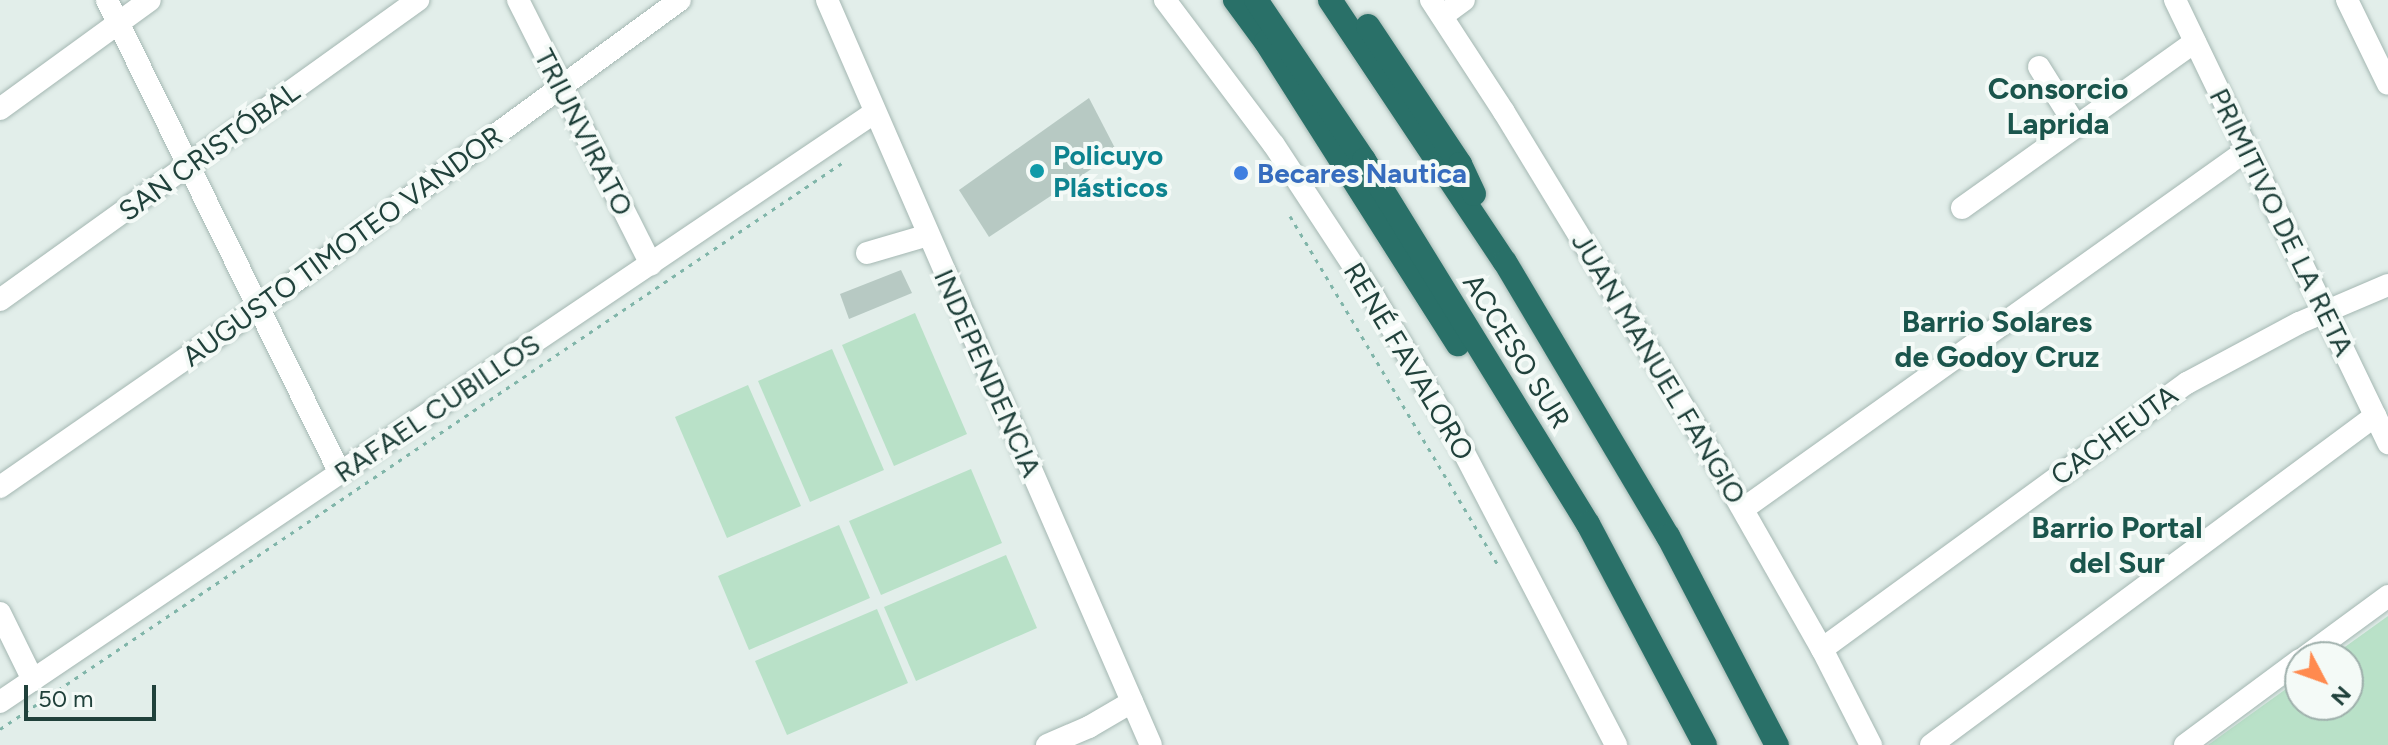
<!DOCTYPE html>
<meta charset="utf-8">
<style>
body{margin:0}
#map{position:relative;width:2388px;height:745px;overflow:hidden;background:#e2eeea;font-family:Figtree,sans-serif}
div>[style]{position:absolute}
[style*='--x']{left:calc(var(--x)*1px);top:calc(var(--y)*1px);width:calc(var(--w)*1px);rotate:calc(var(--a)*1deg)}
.green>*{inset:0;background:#b9e1c8}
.building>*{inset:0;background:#b7c9c3}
.path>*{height:3px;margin-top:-1.5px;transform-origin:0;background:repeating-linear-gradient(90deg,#80b5a9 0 4px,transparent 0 10px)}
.roads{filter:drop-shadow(0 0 2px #a4b7b2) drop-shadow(0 0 2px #a4b7b2)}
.minor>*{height:22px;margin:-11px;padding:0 11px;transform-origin:11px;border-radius:11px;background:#fff}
.highway>*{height:24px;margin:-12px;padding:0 12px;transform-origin:12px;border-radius:12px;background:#297068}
.dots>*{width:22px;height:22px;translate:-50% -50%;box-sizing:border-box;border:4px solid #f4faf7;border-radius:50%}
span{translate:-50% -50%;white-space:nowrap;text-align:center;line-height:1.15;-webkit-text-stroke:8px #f4faf7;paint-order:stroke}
.street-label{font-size:28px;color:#20413b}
.culture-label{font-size:28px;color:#0d838f;font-weight:700}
.left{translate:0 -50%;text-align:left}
.shop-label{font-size:28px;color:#366cbe;font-weight:700}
.neighbourhood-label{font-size:30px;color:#1a554c;font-weight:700}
.north{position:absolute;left:2284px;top:641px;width:80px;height:80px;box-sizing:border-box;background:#f4faf7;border:2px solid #9fb0ac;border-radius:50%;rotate:131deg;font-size:22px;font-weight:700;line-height:32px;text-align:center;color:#20413b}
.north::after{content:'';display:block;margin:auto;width:28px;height:36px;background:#ff8a4f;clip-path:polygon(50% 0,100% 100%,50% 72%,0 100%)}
.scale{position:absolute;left:24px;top:685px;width:132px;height:36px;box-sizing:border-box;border:4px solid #20413b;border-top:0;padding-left:10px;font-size:24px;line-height:28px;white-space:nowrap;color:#20413b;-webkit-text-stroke:6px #f4faf7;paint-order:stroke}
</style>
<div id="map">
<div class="green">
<i style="clip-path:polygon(915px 313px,967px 434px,894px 466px,842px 345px)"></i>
<i style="clip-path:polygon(832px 349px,884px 470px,810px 502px,758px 381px)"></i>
<i style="clip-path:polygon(748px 385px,801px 506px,727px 538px,675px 417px)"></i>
<i style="clip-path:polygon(971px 469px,1002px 543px,881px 595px,849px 521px)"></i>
<i style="clip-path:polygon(839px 525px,870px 598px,749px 650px,718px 576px)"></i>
<i style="clip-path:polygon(1006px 555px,1037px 628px,916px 681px,884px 607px)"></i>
<i style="clip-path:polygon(877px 609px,908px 683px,787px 735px,755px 661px)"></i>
<i style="clip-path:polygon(2388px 616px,2388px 745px,2208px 745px,2300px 679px,2300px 705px,2348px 705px,2348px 657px,2331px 657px)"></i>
</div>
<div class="building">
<i style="clip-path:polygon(1089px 98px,1117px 152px,989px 237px,959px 190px)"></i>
<i style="clip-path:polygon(901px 270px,912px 293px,849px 319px,840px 294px)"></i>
</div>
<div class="path">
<i style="--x:1290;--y:216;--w:408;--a:59.2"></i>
<i style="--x:0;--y:729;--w:1015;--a:-33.91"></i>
</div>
<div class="roads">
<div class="minor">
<i style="--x:107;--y:0;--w:527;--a:63.78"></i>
<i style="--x:518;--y:0;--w:296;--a:63.3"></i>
<i style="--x:827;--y:0;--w:812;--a:66.5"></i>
<i style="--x:1165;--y:0;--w:181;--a:53.1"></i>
<i style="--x:1274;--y:145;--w:184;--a:56.7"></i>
<i style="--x:1375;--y:299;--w:169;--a:59.8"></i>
<i style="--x:1460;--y:445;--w:338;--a:62.5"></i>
<i style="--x:1431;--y:0;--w:134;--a:56.9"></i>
<i style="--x:1504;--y:112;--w:373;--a:58.7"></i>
<i style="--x:1698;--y:431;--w:251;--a:60.4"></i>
<i style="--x:1822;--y:649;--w:108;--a:63"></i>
<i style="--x:2175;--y:0;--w:492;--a:64.3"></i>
<i style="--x:2347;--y:0;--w:93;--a:64"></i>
<i style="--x:1442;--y:16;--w:27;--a:-36"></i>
<i style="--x:2039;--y:67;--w:70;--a:57.9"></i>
<i style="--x:0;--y:109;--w:185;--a:-36"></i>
<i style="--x:1962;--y:208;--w:286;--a:-35.5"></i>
<i style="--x:867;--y:253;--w:64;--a:-16.4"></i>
<i style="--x:0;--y:300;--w:515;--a:-35.67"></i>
<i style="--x:0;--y:487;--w:316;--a:-34.7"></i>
<i style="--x:260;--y:307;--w:520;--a:-36.17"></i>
<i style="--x:1743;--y:509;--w:619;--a:-35.46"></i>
<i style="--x:0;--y:613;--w:75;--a:63.8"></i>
<i style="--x:1822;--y:649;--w:452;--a:-36.1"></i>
<i style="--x:2187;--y:383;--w:127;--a:-28.2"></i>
<i style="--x:2299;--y:323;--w:97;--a:-23.1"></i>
<i style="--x:2305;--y:657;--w:103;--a:-36.3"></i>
<i style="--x:0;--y:702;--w:1054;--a:-33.98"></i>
<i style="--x:1047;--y:745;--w:46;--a:-23.2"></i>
<i style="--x:1089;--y:727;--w:50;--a:-30.2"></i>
<i style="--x:1931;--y:745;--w:553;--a:-36.54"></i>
<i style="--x:2185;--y:745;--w:143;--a:-36.5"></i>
</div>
<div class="highway">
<i style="--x:1235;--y:0;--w:52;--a:53.6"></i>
<i style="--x:1266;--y:42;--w:358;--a:57.6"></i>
<i style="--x:1256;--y:0;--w:193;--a:56"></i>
<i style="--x:1364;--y:160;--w:427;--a:58.4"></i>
<i style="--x:1588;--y:524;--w:250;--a:62.1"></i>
<i style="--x:1330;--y:0;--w:315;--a:56.3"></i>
<i style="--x:1505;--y:262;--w:319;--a:59.3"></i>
<i style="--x:1668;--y:536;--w:236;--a:62.5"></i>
<i style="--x:1368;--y:26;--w:166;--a:56.3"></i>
<i style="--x:1460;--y:164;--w:33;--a:65"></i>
</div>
</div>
<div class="dots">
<i style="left:1037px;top:171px;background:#0f9aa8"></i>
<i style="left:1241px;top:173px;background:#3f7fe0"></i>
</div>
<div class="street-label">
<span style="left:584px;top:132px;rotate:63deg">TRIUNVIRATO</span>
<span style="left:209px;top:151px;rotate:-36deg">SAN CRISTÓBAL</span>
<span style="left:2282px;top:222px;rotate:64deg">PRIMITIVO DE LA RETA</span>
<span style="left:342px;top:246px;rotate:-36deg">AUGUSTO TIMOTEO VANDOR</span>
<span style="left:1517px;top:351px;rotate:58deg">ACCESO SUR</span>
<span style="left:1409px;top:361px;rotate:59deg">RENÉ FAVALORO</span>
<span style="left:1659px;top:368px;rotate:59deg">JUAN MANUEL FANGIO</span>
<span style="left:988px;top:373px;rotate:66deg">INDEPENDENCIA</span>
<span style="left:437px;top:408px;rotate:-34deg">RAFAEL CUBILLOS</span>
<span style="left:2114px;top:435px;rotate:-36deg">CACHEUTA</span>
</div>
<div class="culture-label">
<span class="left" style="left:1053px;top:171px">Policuyo<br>Plásticos</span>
</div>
<div class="shop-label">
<span class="left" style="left:1257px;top:173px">Becares Nautica</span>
</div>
<div class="neighbourhood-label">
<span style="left:2058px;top:106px">Consorcio<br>Laprida</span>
<span style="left:1997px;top:339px">Barrio Solares<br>de Godoy Cruz</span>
<span style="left:2117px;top:545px">Barrio Portal<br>del Sur</span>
</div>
<div class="north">N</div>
<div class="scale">50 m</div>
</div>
